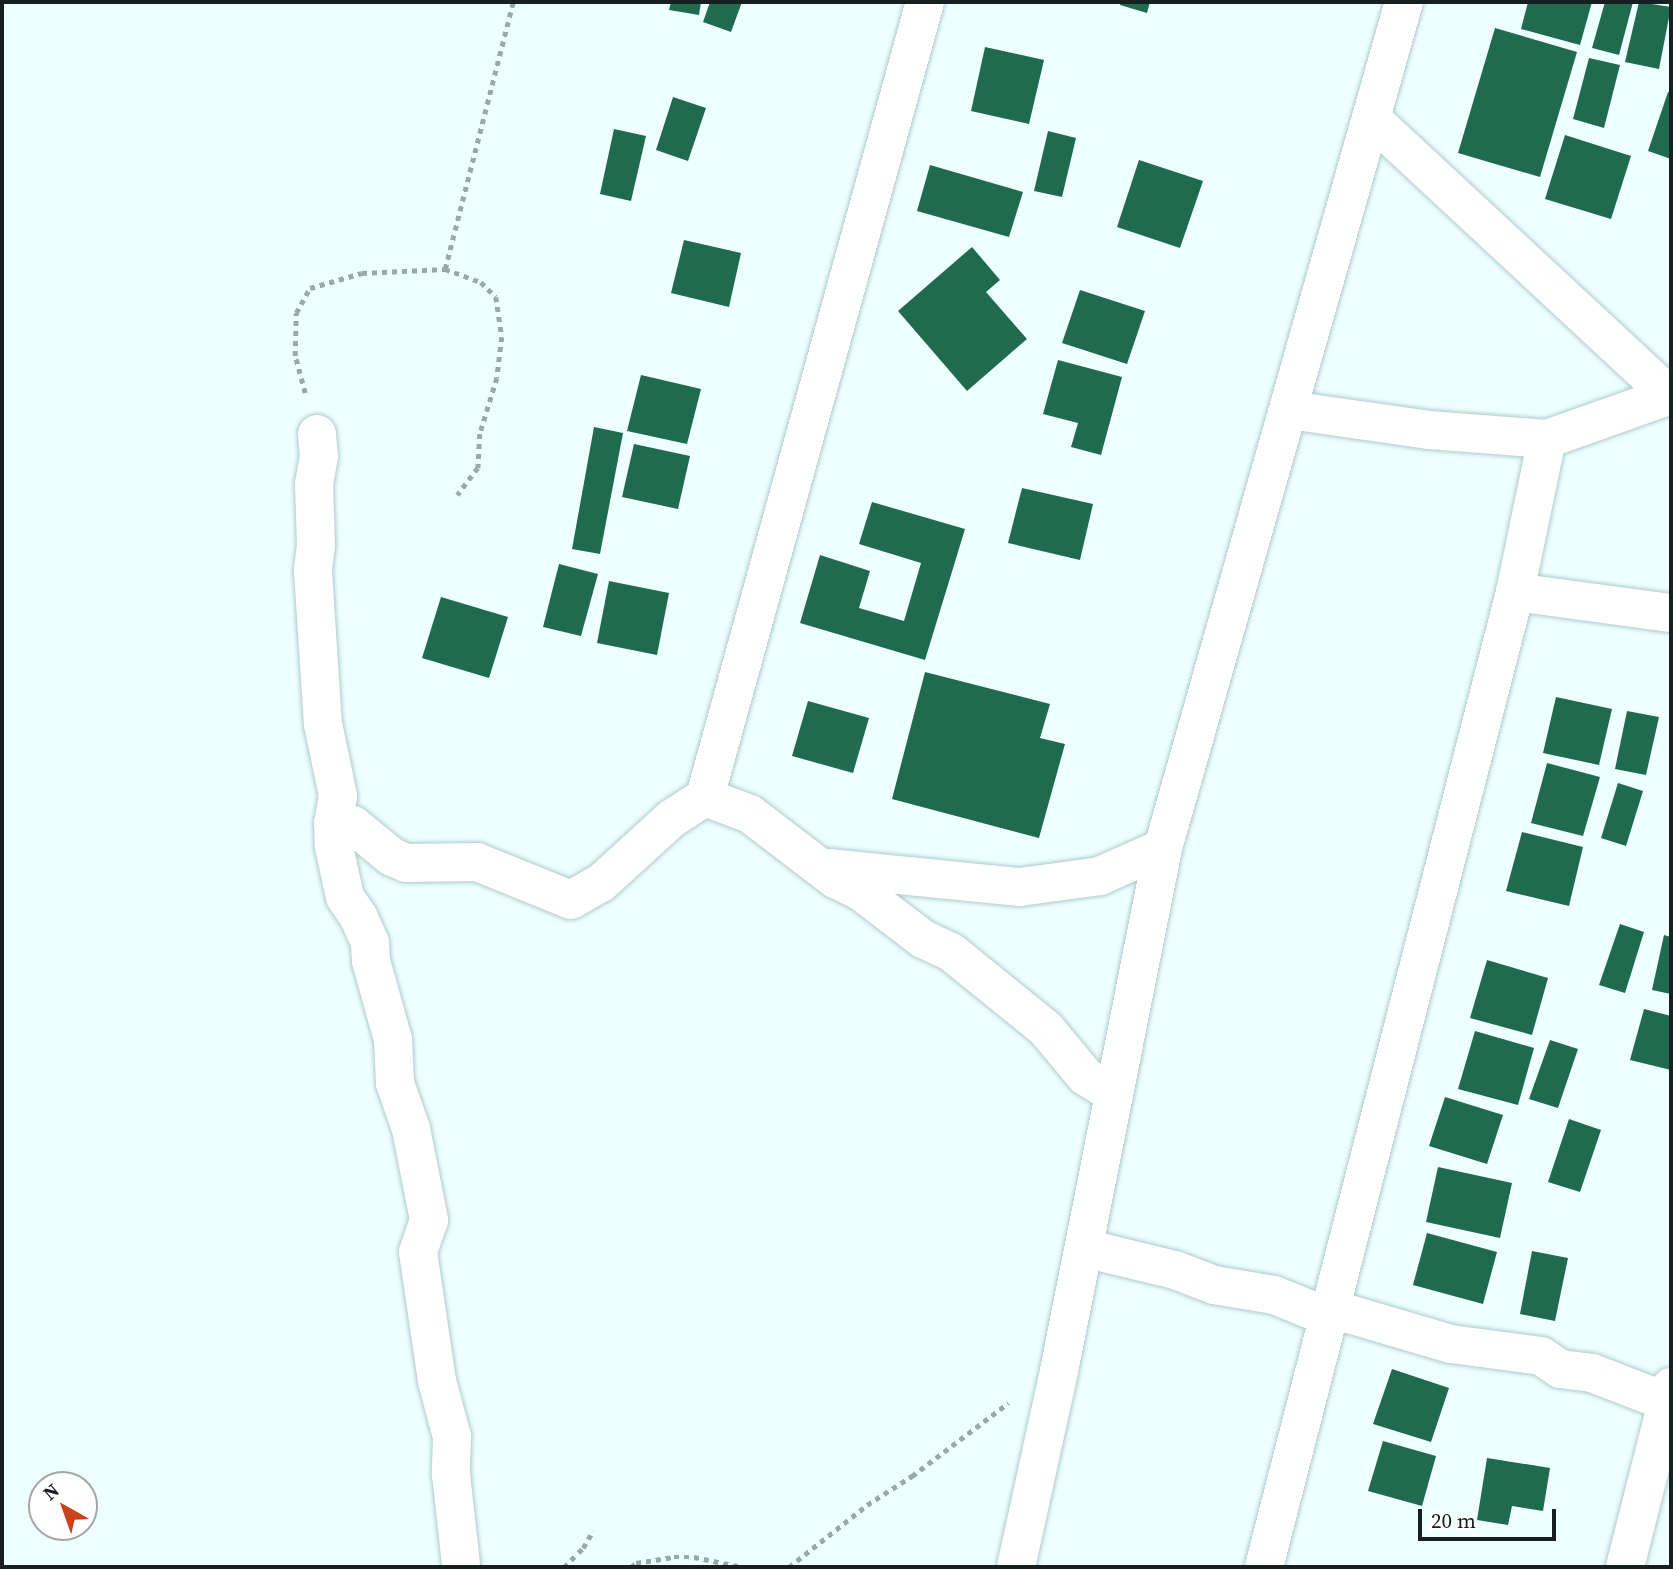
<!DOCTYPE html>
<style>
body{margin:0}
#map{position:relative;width:1673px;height:1569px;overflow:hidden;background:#eff;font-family:"Source Serif 4",serif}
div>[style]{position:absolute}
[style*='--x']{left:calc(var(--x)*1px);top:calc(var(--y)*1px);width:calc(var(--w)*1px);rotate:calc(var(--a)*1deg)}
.building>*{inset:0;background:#206b4f}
.path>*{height:4.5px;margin-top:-2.25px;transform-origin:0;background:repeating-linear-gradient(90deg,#9aa8a8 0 5px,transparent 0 10px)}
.roads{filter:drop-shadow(0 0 2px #afcbcb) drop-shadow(0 0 2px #afcbcb)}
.minor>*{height:38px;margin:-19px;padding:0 19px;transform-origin:19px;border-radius:19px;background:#fff}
span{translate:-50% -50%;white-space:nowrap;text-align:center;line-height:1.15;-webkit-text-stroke:7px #fff;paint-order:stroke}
.frame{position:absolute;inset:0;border:4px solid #162020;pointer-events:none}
.north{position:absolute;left:28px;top:1471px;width:70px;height:70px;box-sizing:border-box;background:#fff;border:2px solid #a2a6a6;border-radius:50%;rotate:320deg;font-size:19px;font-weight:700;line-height:28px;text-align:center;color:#162020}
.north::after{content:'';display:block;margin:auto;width:24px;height:32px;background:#cc431b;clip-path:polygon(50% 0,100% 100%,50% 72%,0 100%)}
.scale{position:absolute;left:1418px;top:1509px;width:138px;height:32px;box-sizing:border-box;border:4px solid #162020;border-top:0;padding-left:9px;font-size:21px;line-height:24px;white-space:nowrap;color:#162020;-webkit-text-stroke:5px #fff;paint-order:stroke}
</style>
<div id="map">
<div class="building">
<i style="clip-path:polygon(671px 2px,701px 2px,699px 15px,669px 10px)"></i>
<i style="clip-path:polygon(710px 2px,742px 2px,731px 32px,703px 22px)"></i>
<i style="clip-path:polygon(1121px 2px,1150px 2px,1147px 13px,1120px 5px)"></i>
<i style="clip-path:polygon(1528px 2px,1592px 2px,1580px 45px,1521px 29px)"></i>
<i style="clip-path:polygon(1605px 2px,1633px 2px,1619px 55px,1592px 48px)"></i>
<i style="clip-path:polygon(1639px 2px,1671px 7px,1659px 69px,1625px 62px)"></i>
<i style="clip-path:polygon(1495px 28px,1577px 52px,1540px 177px,1458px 153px)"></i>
<i style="clip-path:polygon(985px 47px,1044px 60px,1029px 124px,971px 111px)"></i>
<i style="clip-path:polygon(1589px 58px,1620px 65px,1604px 128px,1573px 119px)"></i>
<i style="clip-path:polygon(1668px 92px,1671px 93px,1671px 159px,1648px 151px)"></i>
<i style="clip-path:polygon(673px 97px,706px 108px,688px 161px,656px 150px)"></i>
<i style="clip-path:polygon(614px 129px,646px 136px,631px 201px,600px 194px)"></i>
<i style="clip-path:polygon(1048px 131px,1076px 138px,1062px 197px,1034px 191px)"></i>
<i style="clip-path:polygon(1565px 135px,1631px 156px,1611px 219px,1545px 199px)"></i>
<i style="clip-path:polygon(1139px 160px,1203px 181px,1180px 248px,1117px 227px)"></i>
<i style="clip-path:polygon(930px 165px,1023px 192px,1009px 237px,917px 211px)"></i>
<i style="clip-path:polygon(684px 240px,741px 253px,729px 307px,671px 293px)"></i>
<i style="clip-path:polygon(972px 247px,1000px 280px,986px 292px,1027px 339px,967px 391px,898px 311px)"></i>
<i style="clip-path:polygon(1080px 290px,1145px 311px,1127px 364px,1062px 343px)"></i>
<i style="clip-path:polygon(1058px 360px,1122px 377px,1101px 455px,1071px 447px,1078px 423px,1043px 414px)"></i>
<i style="clip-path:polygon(641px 375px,701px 389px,687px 444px,627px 431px)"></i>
<i style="clip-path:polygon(594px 427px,623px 433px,600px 554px,572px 549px)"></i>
<i style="clip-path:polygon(634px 444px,690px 456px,678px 509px,622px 497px)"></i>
<i style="clip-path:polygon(1022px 488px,1093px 504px,1080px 560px,1008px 543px)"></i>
<i style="clip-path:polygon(872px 502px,965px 529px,925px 660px,800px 623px,820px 555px,870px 571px,859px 608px,904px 621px,921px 563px,859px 544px)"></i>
<i style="clip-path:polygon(559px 564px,598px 574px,581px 636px,543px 627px)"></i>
<i style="clip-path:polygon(609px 581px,669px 593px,657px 655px,597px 643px)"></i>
<i style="clip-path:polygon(441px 597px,508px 617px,489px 678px,422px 658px)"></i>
<i style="clip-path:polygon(925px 672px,1050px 704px,1040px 738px,1065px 744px,1039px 838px,892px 799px)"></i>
<i style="clip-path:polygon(1556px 697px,1612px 709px,1599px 765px,1543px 753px)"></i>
<i style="clip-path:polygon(808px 701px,869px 718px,853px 773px,792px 756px)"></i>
<i style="clip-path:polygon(1627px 711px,1659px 717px,1646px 775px,1615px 769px)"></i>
<i style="clip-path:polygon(1547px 763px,1600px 777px,1583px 836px,1531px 823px)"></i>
<i style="clip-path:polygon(1618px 783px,1643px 791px,1626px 846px,1601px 838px)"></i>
<i style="clip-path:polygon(1522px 832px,1583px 847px,1569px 906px,1506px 891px)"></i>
<i style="clip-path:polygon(1620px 924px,1644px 932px,1625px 993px,1599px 985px)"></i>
<i style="clip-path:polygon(1664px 935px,1671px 937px,1671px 994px,1652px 990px)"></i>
<i style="clip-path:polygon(1487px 960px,1548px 978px,1532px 1035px,1470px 1018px)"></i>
<i style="clip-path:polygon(1644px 1009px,1671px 1016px,1671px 1070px,1630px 1060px)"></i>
<i style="clip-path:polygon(1475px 1031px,1534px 1048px,1518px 1105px,1458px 1089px)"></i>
<i style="clip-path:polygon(1550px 1040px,1578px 1049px,1558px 1108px,1529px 1099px)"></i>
<i style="clip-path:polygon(1445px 1097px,1503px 1115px,1487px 1164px,1429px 1146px)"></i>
<i style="clip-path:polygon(1569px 1119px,1601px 1130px,1580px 1192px,1548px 1182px)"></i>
<i style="clip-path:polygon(1438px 1167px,1512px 1183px,1500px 1238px,1426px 1222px)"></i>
<i style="clip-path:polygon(1427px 1233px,1497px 1252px,1483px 1304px,1413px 1285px)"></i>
<i style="clip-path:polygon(1532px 1251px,1568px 1258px,1555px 1321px,1520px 1314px)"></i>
<i style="clip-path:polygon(1392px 1369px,1449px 1388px,1431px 1442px,1373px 1424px)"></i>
<i style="clip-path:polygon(1383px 1441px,1436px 1456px,1422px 1506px,1368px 1491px)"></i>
<i style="clip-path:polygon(1487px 1458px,1550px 1468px,1543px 1511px,1512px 1506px,1508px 1525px,1477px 1520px)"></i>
</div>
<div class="path">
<i style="--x:445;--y:269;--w:276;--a:-75.7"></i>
<i style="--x:305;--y:393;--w:38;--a:-105"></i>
<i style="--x:295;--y:356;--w:43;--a:-88.7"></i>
<i style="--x:296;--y:313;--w:29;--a:-61"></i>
<i style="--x:310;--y:288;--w:54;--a:-16.1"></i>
<i style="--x:362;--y:273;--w:83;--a:-2.8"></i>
<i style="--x:445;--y:269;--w:38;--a:20"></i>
<i style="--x:481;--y:282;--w:21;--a:45"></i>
<i style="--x:496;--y:297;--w:40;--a:81.5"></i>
<i style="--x:502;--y:337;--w:41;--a:97"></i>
<i style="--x:497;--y:378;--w:59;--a:106.9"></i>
<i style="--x:480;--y:434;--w:34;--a:93"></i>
<i style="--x:478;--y:468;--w:34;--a:127"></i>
<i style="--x:564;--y:1567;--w:27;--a:-45"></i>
<i style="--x:583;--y:1548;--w:20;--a:-60"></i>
<i style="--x:631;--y:1567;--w:6;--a:-39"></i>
<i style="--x:636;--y:1563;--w:38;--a:-9"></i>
<i style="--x:674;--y:1557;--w:20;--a:0"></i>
<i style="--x:694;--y:1557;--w:49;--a:11.8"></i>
<i style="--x:789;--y:1567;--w:100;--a:-38.5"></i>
<i style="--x:867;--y:1505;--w:54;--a:-32.8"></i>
<i style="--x:912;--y:1476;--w:121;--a:-37.2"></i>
</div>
<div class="roads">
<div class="minor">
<i style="--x:1372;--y:119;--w:407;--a:42.9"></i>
<i style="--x:1289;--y:410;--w:141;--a:8.1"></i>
<i style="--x:1429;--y:430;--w:118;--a:4.4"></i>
<i style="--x:1547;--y:439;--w:132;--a:-19.5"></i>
<i style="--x:317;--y:434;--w:22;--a:85"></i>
<i style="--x:319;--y:456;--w:29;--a:100"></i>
<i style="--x:314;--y:485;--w:60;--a:88.1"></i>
<i style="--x:316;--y:545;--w:26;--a:97"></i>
<i style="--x:313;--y:571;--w:153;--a:86.3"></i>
<i style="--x:323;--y:724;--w:74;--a:78.2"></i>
<i style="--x:338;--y:796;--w:27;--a:100"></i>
<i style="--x:333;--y:823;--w:24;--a:88"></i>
<i style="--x:334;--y:847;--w:51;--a:77.6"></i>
<i style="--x:345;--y:897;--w:25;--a:56"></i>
<i style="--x:359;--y:918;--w:27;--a:66"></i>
<i style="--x:370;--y:943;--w:18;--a:87"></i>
<i style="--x:371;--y:961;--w:82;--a:74.4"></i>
<i style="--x:393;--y:1040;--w:43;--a:87.3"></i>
<i style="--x:395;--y:1083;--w:49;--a:70.8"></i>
<i style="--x:411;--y:1129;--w:93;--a:78.8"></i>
<i style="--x:429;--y:1220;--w:34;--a:109"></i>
<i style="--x:418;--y:1252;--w:130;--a:81.6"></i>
<i style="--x:437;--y:1381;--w:58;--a:75"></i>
<i style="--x:452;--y:1437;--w:37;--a:92"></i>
<i style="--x:451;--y:1474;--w:91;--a:83.7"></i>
<i style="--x:1515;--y:592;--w:156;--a:-78.2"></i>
<i style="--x:705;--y:797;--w:48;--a:20.7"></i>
<i style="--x:750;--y:814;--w:107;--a:37.4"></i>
<i style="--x:835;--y:879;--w:28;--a:26"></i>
<i style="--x:860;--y:891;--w:79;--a:37.3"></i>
<i style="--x:923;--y:939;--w:31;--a:25"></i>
<i style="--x:951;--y:952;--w:122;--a:39"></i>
<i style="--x:1046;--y:1029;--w:61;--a:50.3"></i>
<i style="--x:1085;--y:1076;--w:34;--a:32"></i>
<i style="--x:333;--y:823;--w:20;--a:6"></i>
<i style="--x:353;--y:825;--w:50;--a:39.4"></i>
<i style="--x:392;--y:857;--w:15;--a:23"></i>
<i style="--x:406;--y:863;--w:71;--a:-0.8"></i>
<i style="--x:477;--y:862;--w:101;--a:22"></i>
<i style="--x:571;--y:900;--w:34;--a:-30"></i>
<i style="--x:601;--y:883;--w:95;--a:-42.4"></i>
<i style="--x:671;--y:819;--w:40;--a:-32.9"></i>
<i style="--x:705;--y:797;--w:825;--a:-74.53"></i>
<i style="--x:828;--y:868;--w:193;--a:5.7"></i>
<i style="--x:1020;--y:887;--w:81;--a:-7.8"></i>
<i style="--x:1100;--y:876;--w:69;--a:-24"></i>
<i style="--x:1084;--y:1248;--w:94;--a:13.6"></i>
<i style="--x:1175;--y:1270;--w:42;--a:21"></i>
<i style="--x:1214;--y:1285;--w:61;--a:9.5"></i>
<i style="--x:1274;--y:1295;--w:37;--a:22"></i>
<i style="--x:1308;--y:1309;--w:41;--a:7"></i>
<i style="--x:1349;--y:1314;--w:106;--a:16.4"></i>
<i style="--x:1451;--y:1344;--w:91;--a:7.6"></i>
<i style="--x:1541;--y:1356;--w:23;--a:34"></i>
<i style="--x:1560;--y:1369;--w:32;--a:7"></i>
<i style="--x:1592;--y:1373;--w:80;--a:21.1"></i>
<i style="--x:1016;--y:1567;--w:201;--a:-77.6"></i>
<i style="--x:1059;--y:1371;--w:533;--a:-78.75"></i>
<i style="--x:1163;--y:848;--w:880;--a:-74.1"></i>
<i style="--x:1264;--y:1567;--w:1007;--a:-75.56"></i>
<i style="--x:1515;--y:592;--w:157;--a:7.7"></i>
<i style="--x:1625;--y:1567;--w:186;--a:-75.7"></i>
</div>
</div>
<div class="frame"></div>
<div class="north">N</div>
<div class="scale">20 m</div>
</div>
